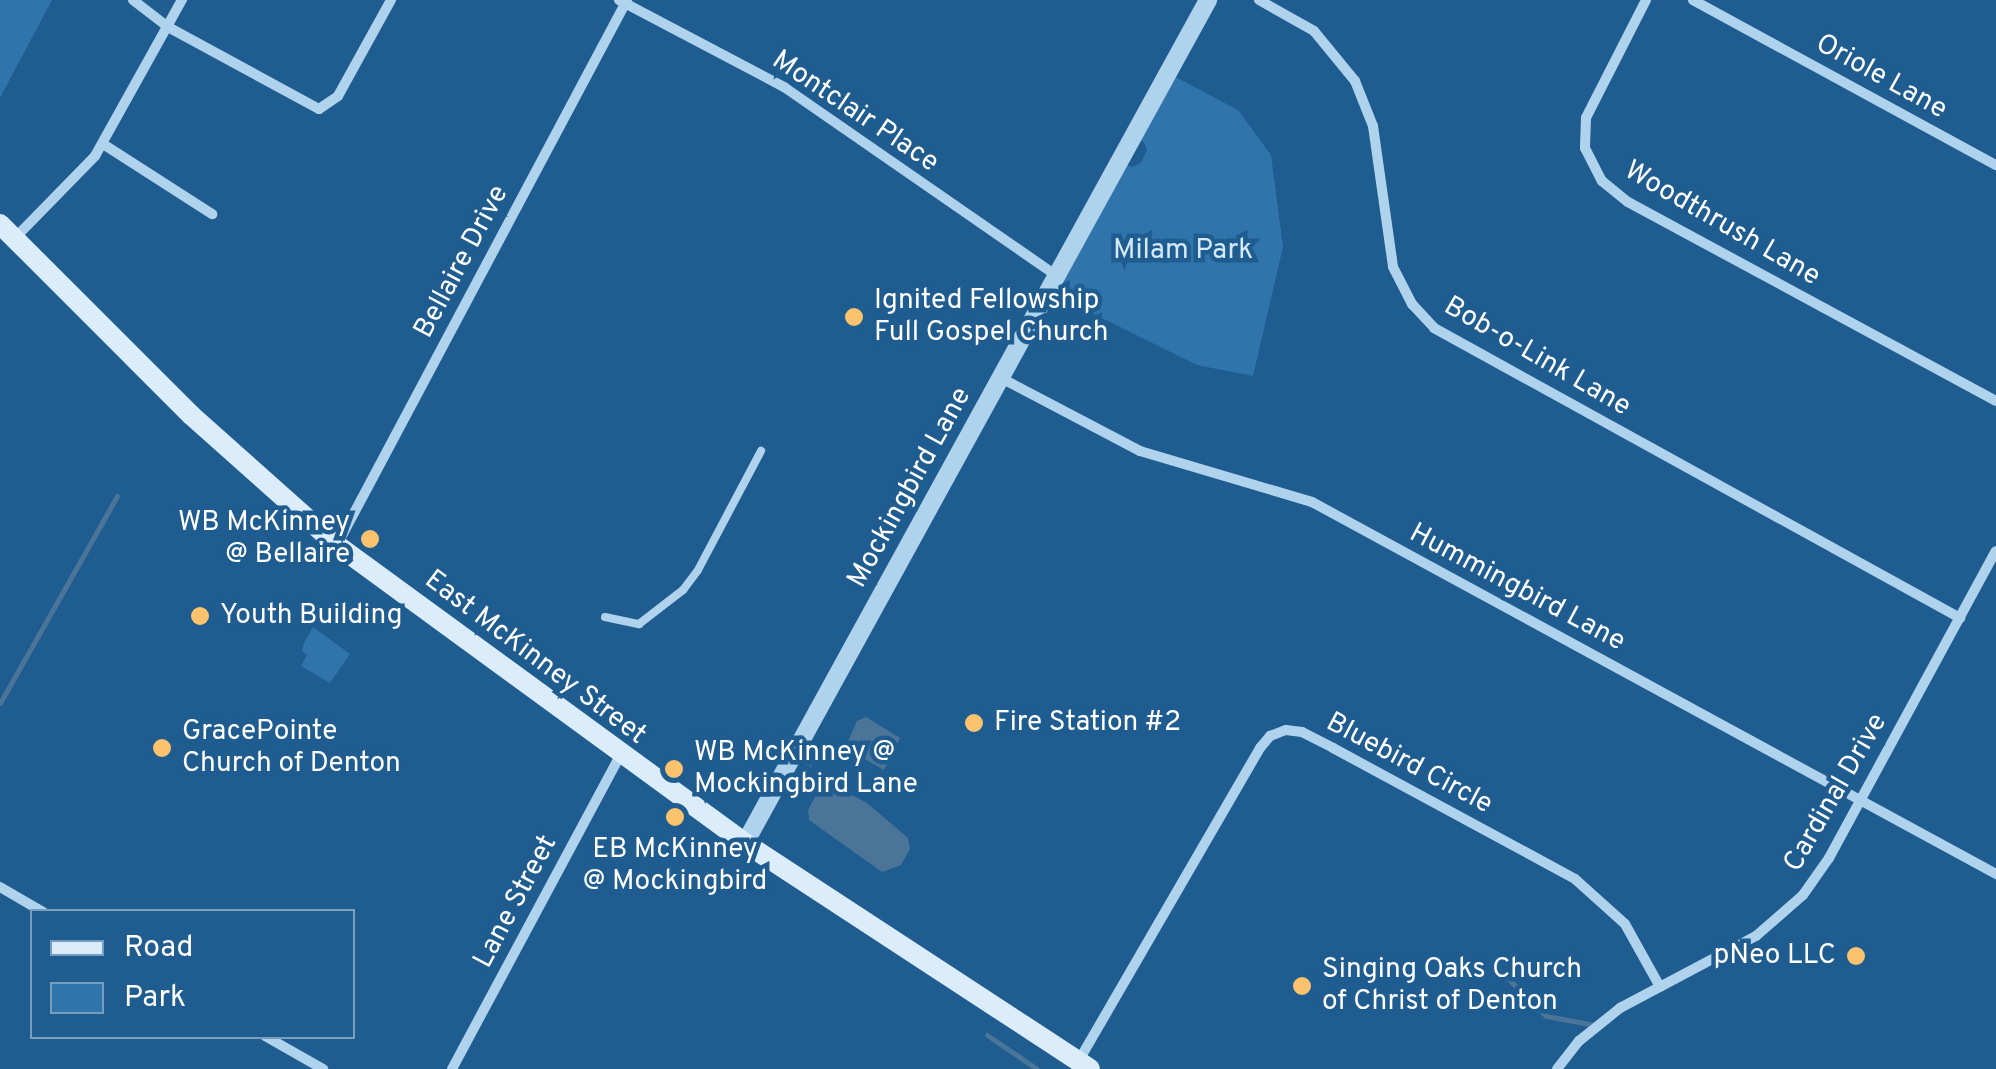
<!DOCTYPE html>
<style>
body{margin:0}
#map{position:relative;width:1996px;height:1069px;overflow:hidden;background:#1f5c90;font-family:Overpass,sans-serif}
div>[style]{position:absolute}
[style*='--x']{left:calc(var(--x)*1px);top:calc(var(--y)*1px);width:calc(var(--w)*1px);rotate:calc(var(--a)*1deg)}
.green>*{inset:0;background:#2f75ab}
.water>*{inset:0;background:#4a7599}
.stream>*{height:5px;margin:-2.5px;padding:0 2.5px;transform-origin:2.5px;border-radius:2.5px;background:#4a7599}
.service>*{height:8px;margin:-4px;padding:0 4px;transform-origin:4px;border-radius:4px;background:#afd2ed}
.minor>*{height:10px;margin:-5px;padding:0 5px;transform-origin:5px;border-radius:5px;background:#afd2ed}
.tertiary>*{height:18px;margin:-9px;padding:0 9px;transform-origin:9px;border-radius:9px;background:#afd2ed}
.secondary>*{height:20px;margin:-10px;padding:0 10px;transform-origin:10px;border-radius:10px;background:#dbecfa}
.dots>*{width:28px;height:28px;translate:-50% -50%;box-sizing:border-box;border:5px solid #1f5c90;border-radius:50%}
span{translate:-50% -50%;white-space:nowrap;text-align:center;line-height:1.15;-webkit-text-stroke:9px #1f5c90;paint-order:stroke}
.street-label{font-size:28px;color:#fff}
.park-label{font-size:28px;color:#d4e9f9}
.poi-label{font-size:28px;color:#fff}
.left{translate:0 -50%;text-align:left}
.right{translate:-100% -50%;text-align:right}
.legend{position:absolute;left:30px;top:909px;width:325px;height:130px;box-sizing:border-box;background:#1f5c90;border:2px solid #799dbc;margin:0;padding:12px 18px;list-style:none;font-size:30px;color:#fff}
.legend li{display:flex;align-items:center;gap:20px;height:50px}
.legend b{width:50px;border:2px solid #799dbc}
</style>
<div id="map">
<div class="green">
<i style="clip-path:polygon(0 0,52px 0,0 98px)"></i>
<i style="clip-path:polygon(1168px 73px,1238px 110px,1271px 155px,1283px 247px,1253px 376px,1197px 365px,1049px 292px,1120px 161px,1131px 167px,1140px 164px,1147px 150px,1144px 142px,1133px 137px)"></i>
<i style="clip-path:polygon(313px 627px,350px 654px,330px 683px,301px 666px,307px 655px,302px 651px,304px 643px)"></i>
</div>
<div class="water">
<i style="clip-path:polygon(866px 717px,900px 738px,884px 770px,845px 748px,857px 721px)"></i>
<i style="clip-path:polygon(830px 783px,867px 803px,908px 838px,910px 849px,901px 865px,882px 872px,809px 820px,808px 810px,820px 788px)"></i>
</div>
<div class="stream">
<i style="--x:0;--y:703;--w:238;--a:-60.5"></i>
<i style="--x:796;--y:786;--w:32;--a:-60"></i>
<i style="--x:1495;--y:966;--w:71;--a:44.4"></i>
<i style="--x:1546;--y:1016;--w:50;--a:10.4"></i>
<i style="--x:987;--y:1035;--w:60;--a:34.2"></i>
</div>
<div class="service">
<i style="--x:605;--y:617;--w:35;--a:12"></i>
<i style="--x:639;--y:624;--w:56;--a:-37.7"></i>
<i style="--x:683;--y:590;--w:25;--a:-53"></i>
<i style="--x:698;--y:570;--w:135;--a:-62.1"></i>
</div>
<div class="minor">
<i style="--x:133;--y:0;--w:44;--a:37.6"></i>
<i style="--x:168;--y:27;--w:172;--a:28.5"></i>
<i style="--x:319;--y:109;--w:23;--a:-34"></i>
<i style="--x:338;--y:96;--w:110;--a:-61.1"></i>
<i style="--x:619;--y:0;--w:187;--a:27.8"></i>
<i style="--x:784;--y:87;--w:332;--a:34.7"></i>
<i style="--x:1259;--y:0;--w:63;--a:29.4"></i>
<i style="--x:1314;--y:31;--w:65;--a:50.6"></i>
<i style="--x:1355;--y:81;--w:48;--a:68.2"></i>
<i style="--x:1373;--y:126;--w:142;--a:81.9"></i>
<i style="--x:1393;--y:267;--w:42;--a:62.8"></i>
<i style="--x:1412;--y:304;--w:33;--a:47"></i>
<i style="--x:1434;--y:328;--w:601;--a:28.87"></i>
<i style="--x:1646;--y:0;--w:132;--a:117"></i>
<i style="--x:1586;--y:118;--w:30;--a:92"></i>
<i style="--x:1585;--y:148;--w:37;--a:63"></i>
<i style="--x:1602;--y:181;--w:33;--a:39"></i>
<i style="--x:1628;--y:202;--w:418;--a:28.4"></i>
<i style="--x:1693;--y:0;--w:345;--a:28.6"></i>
<i style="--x:103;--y:144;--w:130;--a:32.7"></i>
<i style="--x:15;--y:238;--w:115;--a:-45.7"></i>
<i style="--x:95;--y:156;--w:179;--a:-60.9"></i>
<i style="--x:1001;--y:378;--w:157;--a:27.7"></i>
<i style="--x:1140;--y:451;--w:179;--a:16.5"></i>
<i style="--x:1312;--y:502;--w:779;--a:28.54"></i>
<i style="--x:337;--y:545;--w:617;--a:-61.98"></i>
<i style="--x:0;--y:887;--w:50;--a:30.2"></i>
<i style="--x:265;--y:1036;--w:67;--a:29.6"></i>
<i style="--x:1078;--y:1062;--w:363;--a:-59.9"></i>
<i style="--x:1260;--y:748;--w:16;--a:-50"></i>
<i style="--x:1270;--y:736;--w:17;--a:-21"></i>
<i style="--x:1286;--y:730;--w:16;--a:7"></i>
<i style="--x:1302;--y:732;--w:35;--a:27"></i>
<i style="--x:1333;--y:748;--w:275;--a:28.4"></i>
<i style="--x:1575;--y:879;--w:67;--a:42"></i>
<i style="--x:1625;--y:924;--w:72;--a:60.9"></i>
<i style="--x:452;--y:1069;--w:355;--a:-61.8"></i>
<i style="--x:1557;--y:1069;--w:36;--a:-52"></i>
<i style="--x:1579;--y:1041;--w:53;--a:-38.8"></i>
<i style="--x:1620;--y:1008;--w:154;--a:-27.9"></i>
<i style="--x:1756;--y:936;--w:62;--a:-41.1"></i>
<i style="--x:1803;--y:895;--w:45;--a:-54.9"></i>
<i style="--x:1829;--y:858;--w:349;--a:-61.5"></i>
</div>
<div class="tertiary">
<i style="--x:745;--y:843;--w:962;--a:-61.22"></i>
</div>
<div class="secondary">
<i style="--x:0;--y:224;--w:270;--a:45"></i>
<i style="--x:191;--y:415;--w:195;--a:41.7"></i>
<i style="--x:337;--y:545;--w:505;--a:36.14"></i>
<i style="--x:745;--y:843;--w:412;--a:33.2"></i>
</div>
<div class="dots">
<i style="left:854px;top:317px;background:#fbc36e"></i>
<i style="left:370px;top:539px;background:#fbc36e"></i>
<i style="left:200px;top:616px;background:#fbc36e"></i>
<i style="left:974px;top:723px;background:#fbc36e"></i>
<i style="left:162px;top:748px;background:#fbc36e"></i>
<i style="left:674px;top:769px;background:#fbc36e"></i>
<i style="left:675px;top:817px;background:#fbc36e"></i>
<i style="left:1856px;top:956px;background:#fbc36e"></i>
<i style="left:1302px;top:986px;background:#fbc36e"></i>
</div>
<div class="street-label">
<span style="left:1881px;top:77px;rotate:29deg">Oriole Lane</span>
<span style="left:855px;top:112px;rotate:34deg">Montclair Place</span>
<span style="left:1722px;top:224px;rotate:30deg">Woodthrush Lane</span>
<span style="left:462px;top:262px;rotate:-62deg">Bellaire Drive</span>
<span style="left:1537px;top:357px;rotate:30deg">Bob-o-Link Lane</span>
<span style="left:910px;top:488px;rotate:-61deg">Mockingbird Lane</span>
<span style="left:1517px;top:588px;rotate:28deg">Hummingbird Lane</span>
<span style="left:535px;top:658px;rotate:37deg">East McKinney Street</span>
<span style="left:1409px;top:764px;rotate:28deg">Bluebird Circle</span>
<span style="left:1836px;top:793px;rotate:-60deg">Cardinal Drive</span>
<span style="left:516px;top:902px;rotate:-62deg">Lane Street</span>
</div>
<div class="park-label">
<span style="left:1183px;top:251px">Milam Park</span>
</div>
<div class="poi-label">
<span class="left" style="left:874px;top:317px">Ignited Fellowship<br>Full Gospel Church</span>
<span class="right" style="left:350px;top:539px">WB McKinney<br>@ Bellaire</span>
<span class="left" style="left:220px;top:616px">Youth Building</span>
<span class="left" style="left:994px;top:723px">Fire Station #2</span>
<span class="left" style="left:182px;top:748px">GracePointe<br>Church of Denton</span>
<span class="left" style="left:694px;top:769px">WB McKinney @<br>Mockingbird Lane</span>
<span style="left:675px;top:866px">EB McKinney<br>@ Mockingbird</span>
<span class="right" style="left:1836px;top:956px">pNeo LLC</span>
<span class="left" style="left:1322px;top:986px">Singing Oaks Church<br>of Christ of Denton</span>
</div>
<ul class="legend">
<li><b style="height:12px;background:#dbecfa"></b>Road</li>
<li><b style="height:28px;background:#2f75ab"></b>Park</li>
</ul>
</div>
